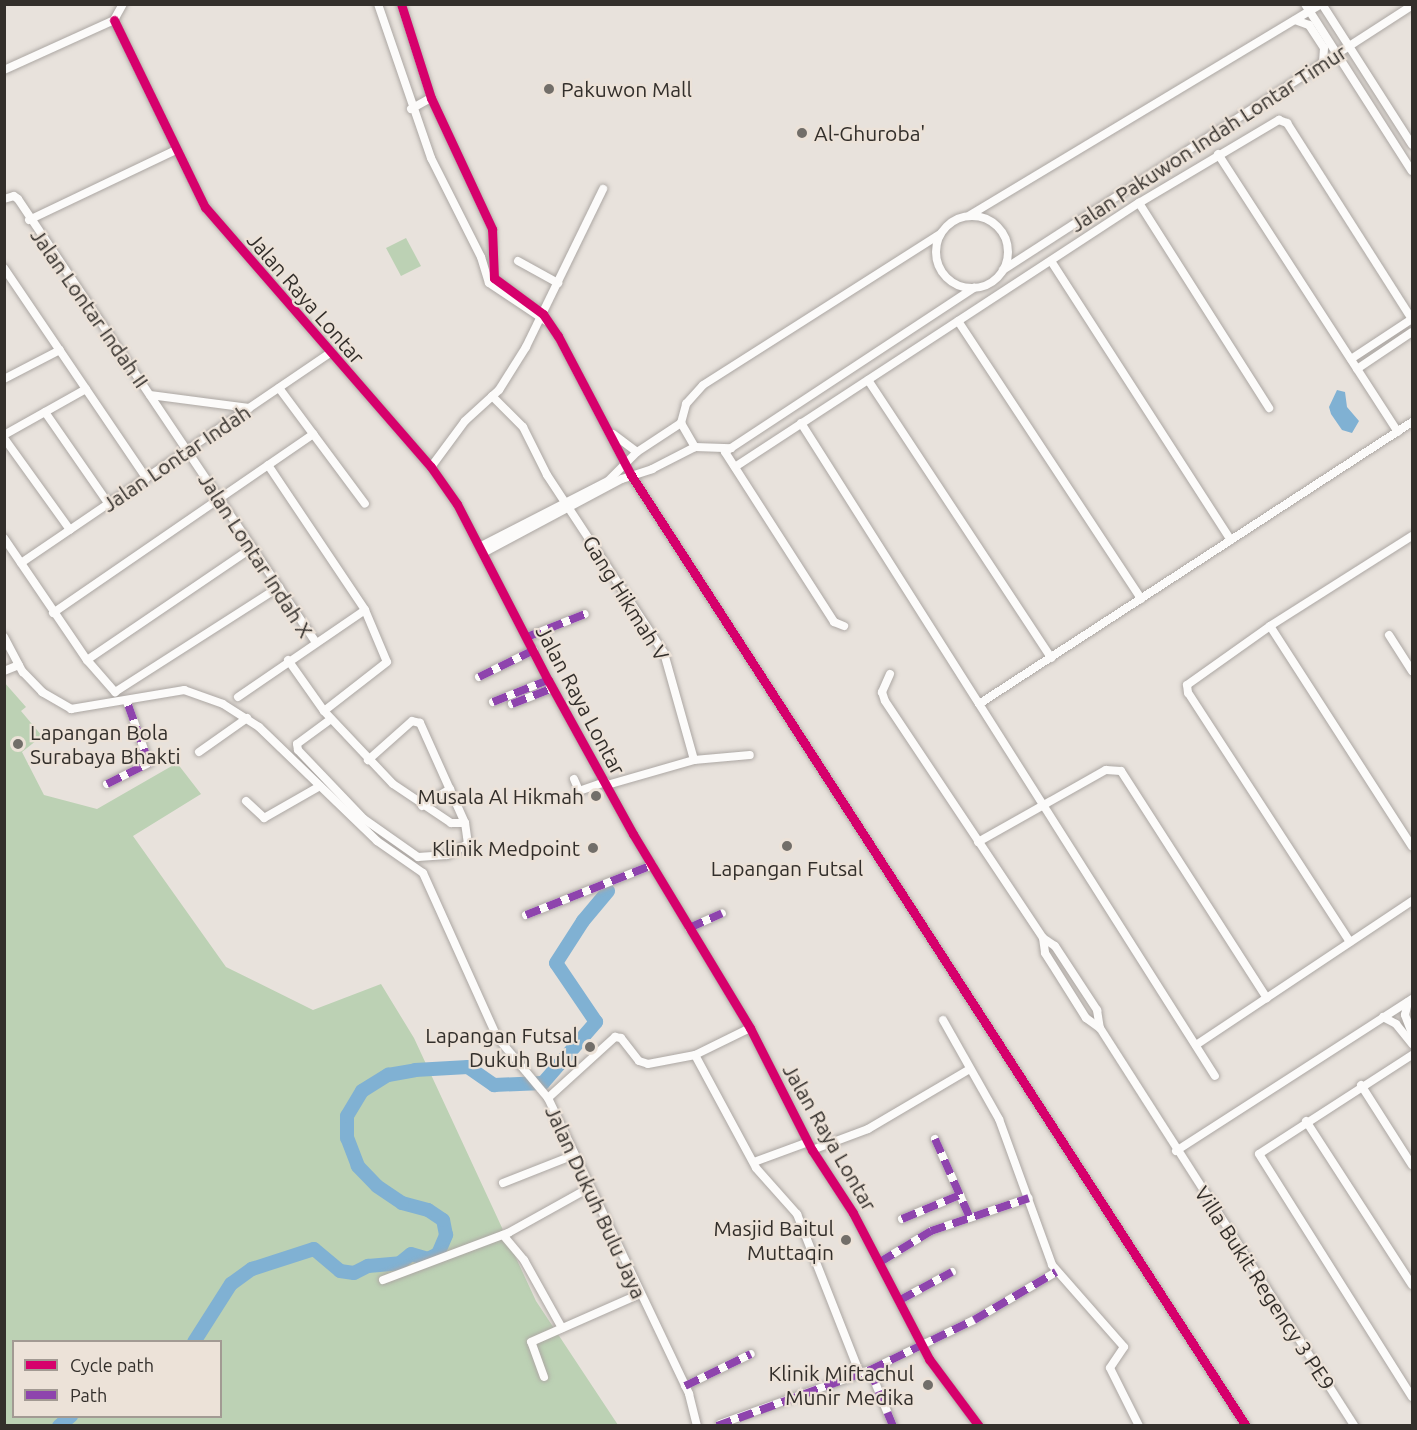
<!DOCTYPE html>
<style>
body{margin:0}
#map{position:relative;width:1417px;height:1430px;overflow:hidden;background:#e8e2dc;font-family:Ubuntu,sans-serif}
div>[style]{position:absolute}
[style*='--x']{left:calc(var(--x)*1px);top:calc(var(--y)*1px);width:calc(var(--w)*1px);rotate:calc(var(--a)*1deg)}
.green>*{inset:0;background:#bcd1b4}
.water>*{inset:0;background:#80b1d3}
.river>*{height:14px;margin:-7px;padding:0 7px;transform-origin:7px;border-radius:7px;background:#80b1d3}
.roads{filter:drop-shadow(0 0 2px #aca7a3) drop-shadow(0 0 2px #aca7a3)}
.minor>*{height:8px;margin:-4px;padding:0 4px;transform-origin:4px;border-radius:4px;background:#fcfbfa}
.minor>.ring{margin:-4px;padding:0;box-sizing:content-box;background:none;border:8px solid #fcfbfa;border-radius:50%}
.quiet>*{height:8px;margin-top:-4px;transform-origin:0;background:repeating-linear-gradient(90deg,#8e44ad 0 15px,transparent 0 23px)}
.cycleway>*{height:9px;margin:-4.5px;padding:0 4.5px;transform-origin:4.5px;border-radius:4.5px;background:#d6006c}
.dots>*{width:16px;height:16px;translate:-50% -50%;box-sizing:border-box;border:3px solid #ece2d8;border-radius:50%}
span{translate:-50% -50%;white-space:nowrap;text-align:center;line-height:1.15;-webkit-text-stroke:4.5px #ece2d8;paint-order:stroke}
.poi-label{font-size:21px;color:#332f2b}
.left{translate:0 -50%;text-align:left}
.right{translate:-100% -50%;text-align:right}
.street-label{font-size:21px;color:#332f2b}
.frame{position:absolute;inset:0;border:6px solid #332f2b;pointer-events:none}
.legend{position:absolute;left:12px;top:1340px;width:210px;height:78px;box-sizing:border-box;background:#ece2d8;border:2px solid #a29a93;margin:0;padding:8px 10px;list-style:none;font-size:18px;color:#332f2b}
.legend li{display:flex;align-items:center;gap:12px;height:30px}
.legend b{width:30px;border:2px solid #a29a93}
</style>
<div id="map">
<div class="green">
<i style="clip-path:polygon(406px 238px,421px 266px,401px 276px,386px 248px)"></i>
<i style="clip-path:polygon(evenodd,4px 682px,26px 707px,21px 711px,42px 736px,22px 752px,44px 795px,97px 809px,177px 763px,201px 794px,133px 836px,226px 967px,313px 1010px,381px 984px,414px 1038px,536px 1301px,618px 1425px,5px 1425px,4px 682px,14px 1342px,220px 1342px,220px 1416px,14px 1416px,14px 1342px)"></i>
</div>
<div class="water">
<i style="clip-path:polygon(1337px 390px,1345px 392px,1347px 407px,1359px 421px,1352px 433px,1342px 430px,1331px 414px,1329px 407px)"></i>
</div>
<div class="river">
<i style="--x:194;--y:1342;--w:69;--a:-57.5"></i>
<i style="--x:231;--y:1284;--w:26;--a:-36"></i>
<i style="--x:252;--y:1269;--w:65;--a:-17.9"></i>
<i style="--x:314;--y:1249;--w:34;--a:40"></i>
<i style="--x:340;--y:1271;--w:14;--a:8"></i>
<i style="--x:354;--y:1273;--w:16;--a:-27"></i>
<i style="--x:368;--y:1266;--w:32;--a:-5"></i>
<i style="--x:400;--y:1263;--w:14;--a:-39"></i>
<i style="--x:411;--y:1254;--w:18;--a:16"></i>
<i style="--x:428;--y:1259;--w:11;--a:-27"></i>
<i style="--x:438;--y:1254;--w:21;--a:-67"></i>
<i style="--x:446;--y:1235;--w:15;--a:-101"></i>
<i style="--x:443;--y:1220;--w:18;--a:-146"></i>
<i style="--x:428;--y:1210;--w:27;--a:-165"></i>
<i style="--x:402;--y:1203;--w:30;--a:-146"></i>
<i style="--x:377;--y:1186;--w:28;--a:-134"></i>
<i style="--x:358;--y:1166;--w:30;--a:-111"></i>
<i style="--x:347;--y:1138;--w:22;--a:-90"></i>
<i style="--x:347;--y:1116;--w:29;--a:-59"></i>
<i style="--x:362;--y:1091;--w:31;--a:-32"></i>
<i style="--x:388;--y:1075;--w:27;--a:-10"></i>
<i style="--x:415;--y:1070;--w:53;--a:-3.2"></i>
<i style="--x:468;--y:1067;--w:32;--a:35"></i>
<i style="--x:494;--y:1085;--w:49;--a:-2.3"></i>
<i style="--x:543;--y:1083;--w:81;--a:-49"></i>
<i style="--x:596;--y:1022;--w:71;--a:-124.1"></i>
<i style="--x:556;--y:963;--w:50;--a:-57.3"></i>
<i style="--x:583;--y:921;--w:39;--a:-50"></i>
<i style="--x:59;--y:1426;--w:16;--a:-40"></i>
</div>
<div class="roads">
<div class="minor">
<i style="--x:378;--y:4;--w:163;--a:71"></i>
<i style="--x:431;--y:158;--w:111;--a:63.2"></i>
<i style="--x:481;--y:257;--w:27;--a:73"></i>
<i style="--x:489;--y:283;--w:69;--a:33.7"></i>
<i style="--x:401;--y:4;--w:99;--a:72.3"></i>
<i style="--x:431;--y:98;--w:145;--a:65"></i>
<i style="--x:492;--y:229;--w:49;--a:87.7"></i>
<i style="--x:494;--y:278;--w:61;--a:36.3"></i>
<i style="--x:543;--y:314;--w:27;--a:56"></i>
<i style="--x:558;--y:336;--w:157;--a:62.3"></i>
<i style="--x:631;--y:475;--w:1133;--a:57.11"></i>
<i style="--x:1305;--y:4;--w:198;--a:57.4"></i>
<i style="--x:1322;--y:4;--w:167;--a:57.4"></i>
<i style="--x:114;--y:20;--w:208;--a:64.1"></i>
<i style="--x:205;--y:207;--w:344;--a:49"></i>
<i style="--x:431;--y:467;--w:45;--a:54.9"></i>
<i style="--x:457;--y:504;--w:198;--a:62.7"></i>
<i style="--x:548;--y:680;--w:176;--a:61.1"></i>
<i style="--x:633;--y:834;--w:227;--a:58.9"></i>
<i style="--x:750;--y:1028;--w:137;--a:63.1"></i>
<i style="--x:812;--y:1150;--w:75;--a:56.9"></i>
<i style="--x:853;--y:1213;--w:165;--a:62.5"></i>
<i style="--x:929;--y:1359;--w:84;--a:53.3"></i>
<i style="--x:114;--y:20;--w:18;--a:-61"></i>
<i style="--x:1295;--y:20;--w:15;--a:20"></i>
<i style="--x:1309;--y:25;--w:27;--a:57"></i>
<i style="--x:1324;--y:48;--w:15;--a:94"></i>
<i style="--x:4;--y:70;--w:121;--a:-24.4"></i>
<i style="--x:411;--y:109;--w:23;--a:-29"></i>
<i style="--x:1218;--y:154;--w:331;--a:57.1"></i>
<i style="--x:4;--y:199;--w:10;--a:-17"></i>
<i style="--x:14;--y:196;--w:5;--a:37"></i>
<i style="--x:18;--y:199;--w:533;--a:56.1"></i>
<i style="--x:1139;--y:203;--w:243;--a:57.6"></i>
<i style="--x:970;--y:215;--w:410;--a:-31"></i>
<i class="ring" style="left:936px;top:216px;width:64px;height:64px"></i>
<i style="--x:29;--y:220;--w:163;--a:-25.5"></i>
<i style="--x:518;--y:261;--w:46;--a:28.8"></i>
<i style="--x:1051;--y:261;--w:332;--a:57.2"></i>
<i style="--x:4;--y:268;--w:254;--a:55.9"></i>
<i style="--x:1003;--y:270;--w:487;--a:-32.9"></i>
<i style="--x:958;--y:321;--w:333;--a:56.6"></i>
<i style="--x:1351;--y:359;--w:73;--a:-33.3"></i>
<i style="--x:1357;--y:369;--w:66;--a:-33.9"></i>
<i style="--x:4;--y:379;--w:63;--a:-27.4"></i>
<i style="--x:868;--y:380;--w:333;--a:56.6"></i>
<i style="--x:279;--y:388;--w:144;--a:53.4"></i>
<i style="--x:150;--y:395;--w:100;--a:7.5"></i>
<i style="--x:492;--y:396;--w:44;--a:45"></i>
<i style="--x:523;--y:427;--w:54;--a:63.4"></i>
<i style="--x:547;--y:475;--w:213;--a:56.7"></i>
<i style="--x:664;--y:653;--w:111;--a:74.3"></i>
<i style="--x:45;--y:412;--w:111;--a:55.3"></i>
<i style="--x:681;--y:423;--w:28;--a:60"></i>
<i style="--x:801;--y:423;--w:773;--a:57.63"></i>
<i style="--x:613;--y:434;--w:30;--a:37"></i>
<i style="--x:4;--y:435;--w:94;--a:-29.3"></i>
<i style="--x:4;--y:438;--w:113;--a:54.3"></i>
<i style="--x:729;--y:449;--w:5;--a:143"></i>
<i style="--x:725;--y:452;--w:202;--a:57.3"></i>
<i style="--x:834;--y:622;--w:11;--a:22"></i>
<i style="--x:268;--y:465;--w:174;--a:56.2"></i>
<i style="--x:365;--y:610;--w:56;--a:67.1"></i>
<i style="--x:387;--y:662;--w:80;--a:142.1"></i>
<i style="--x:431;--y:467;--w:57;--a:-53.5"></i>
<i style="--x:465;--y:421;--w:46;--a:-42.4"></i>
<i style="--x:499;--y:390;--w:51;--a:-57.9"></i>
<i style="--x:526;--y:347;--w:176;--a:-64"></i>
<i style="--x:735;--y:467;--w:483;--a:-33.2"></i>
<i style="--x:1139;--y:203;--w:163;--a:-30.7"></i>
<i style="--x:1279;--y:120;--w:9;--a:21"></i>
<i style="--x:1287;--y:123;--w:232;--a:57.5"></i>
<i style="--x:4;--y:538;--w:148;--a:55.8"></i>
<i style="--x:87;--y:660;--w:43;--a:48.8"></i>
<i style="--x:115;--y:692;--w:195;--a:-32.6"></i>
<i style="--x:481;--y:546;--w:143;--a:-27.1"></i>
<i style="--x:608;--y:481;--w:41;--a:-45"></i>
<i style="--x:637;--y:452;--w:53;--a:-33.4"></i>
<i style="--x:681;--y:423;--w:20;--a:-75"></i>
<i style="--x:686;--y:404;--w:25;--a:-48"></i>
<i style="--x:703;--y:385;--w:281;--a:-32.5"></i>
<i style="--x:485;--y:552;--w:155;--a:-28.1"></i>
<i style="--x:622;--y:479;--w:32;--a:-18"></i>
<i style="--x:652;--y:469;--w:48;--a:-27.1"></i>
<i style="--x:695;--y:447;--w:36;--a:2"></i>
<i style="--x:731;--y:448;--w:291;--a:-33.4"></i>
<i style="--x:21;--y:563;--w:374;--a:-34.2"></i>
<i style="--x:53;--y:613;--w:316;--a:-34.5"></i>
<i style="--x:1270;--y:626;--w:262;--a:57.2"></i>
<i style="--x:1389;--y:635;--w:43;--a:57.4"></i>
<i style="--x:4;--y:637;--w:40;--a:62"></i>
<i style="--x:23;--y:672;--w:28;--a:46"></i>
<i style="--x:42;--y:692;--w:34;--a:30"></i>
<i style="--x:71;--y:709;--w:115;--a:-9.5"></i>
<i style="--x:184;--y:690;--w:41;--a:19.7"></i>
<i style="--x:223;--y:704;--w:43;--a:32.6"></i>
<i style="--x:259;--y:727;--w:164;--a:44"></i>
<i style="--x:377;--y:841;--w:56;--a:34.8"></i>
<i style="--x:423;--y:873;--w:180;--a:65.7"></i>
<i style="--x:497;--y:1037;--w:80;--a:50.1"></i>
<i style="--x:548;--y:1098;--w:328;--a:64.5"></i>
<i style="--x:689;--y:1394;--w:33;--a:76"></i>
<i style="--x:527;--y:637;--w:62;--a:-21.6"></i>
<i style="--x:87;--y:660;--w:199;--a:-34.2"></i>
<i style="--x:288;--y:660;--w:62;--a:54.8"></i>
<i style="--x:324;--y:711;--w:100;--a:46.6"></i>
<i style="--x:393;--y:784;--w:70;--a:33.9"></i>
<i style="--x:451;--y:823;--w:14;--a:0"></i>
<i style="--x:4;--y:671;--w:16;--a:-22"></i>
<i style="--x:890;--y:674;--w:20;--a:114"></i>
<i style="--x:882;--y:692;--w:9;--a:72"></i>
<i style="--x:885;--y:701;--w:285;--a:56.3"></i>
<i style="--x:1043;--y:938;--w:14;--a:34"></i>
<i style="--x:1055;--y:946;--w:77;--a:56.7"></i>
<i style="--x:1097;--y:1010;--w:18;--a:81"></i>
<i style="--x:479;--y:677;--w:61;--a:-26.1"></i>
<i style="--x:238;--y:697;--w:154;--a:-34.4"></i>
<i style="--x:493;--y:702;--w:59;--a:-21.8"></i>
<i style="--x:512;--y:704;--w:44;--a:-21.3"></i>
<i style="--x:979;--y:704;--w:517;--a:-33.07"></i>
<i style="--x:331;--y:719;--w:42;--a:143.7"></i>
<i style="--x:297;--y:744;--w:6;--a:81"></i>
<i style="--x:298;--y:750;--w:95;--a:46.3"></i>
<i style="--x:364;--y:819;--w:66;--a:35.1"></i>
<i style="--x:418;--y:857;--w:29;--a:-4"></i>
<i style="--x:447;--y:855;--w:24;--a:-28"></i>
<i style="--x:468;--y:844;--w:21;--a:-98"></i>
<i style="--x:465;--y:823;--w:110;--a:-114.2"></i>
<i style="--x:420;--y:723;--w:8;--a:-166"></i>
<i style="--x:412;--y:721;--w:59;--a:138.4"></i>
<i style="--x:199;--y:752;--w:59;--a:-35.3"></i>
<i style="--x:574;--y:779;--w:13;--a:67"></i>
<i style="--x:579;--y:791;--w:28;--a:-19"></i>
<i style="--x:107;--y:784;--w:47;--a:-26.6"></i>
<i style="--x:149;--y:763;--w:65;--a:-109.8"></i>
<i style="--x:607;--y:785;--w:91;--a:-16"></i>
<i style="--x:694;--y:760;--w:56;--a:-5.1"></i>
<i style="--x:246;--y:801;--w:25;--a:43"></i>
<i style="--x:264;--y:818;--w:64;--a:-29.7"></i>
<i style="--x:422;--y:806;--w:33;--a:-31"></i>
<i style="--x:978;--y:842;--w:147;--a:-29.4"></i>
<i style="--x:1106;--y:770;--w:15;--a:4"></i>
<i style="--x:1121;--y:771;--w:270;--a:57.3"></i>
<i style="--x:526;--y:915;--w:136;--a:-21.6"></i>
<i style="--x:689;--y:928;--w:36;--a:-24"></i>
<i style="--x:1043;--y:938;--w:15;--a:82"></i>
<i style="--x:1045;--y:953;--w:77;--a:57.8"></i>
<i style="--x:1086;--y:1018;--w:17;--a:36"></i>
<i style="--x:1100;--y:1028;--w:473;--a:57.4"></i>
<i style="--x:1350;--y:942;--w:297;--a:-123"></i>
<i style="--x:1188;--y:693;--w:8;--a:-97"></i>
<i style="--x:1187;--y:685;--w:102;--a:-35.4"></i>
<i style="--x:1270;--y:626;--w:168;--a:-32.4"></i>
<i style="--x:1408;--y:1002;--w:13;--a:103"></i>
<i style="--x:1405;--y:1015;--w:19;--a:69"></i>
<i style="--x:1383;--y:1017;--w:15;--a:28"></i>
<i style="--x:1396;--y:1024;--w:26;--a:51"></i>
<i style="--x:943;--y:1020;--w:114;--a:60.5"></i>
<i style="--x:999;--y:1119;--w:155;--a:70"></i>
<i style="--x:1052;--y:1265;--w:109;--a:48.7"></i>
<i style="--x:1124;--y:1347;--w:25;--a:124"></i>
<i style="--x:1110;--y:1368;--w:65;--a:63.4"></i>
<i style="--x:1196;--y:1045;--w:260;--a:-33.7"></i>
<i style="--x:695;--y:1055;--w:128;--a:61.6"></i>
<i style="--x:756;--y:1168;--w:62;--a:48.3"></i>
<i style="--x:797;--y:1214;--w:172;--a:68.5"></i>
<i style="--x:1412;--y:1055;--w:182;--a:147.1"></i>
<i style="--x:1259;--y:1154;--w:287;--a:57.8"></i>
<i style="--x:1361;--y:1085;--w:95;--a:57.5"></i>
<i style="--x:548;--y:1098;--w:91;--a:-42.3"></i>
<i style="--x:615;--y:1037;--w:6;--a:9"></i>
<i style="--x:621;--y:1038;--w:29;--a:52"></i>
<i style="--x:639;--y:1061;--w:9;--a:18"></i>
<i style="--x:648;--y:1064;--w:48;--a:-10.8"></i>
<i style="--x:695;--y:1055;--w:61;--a:-26.1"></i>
<i style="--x:1306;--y:1121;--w:195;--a:57.1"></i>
<i style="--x:935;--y:1139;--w:86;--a:66.1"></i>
<i style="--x:812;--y:1150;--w:60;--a:-20.6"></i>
<i style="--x:868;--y:1129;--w:116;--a:-30.5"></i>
<i style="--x:1176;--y:1151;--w:281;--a:-32.8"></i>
<i style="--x:754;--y:1162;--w:58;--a:-20.3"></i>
<i style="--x:503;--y:1183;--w:76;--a:-21.5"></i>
<i style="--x:902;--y:1219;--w:63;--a:-22.5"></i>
<i style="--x:503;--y:1235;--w:33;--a:50"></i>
<i style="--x:524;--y:1260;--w:78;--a:60.8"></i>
<i style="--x:880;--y:1262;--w:60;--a:-31.3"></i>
<i style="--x:931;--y:1231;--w:103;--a:-18.6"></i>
<i style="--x:383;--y:1280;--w:134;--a:-20.6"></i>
<i style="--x:508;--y:1233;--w:93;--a:-29.1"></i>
<i style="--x:900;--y:1300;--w:59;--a:-28.3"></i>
<i style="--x:870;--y:1370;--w:61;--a:67.7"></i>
<i style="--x:544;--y:1377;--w:37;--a:-110"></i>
<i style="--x:531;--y:1342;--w:119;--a:-23.8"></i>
<i style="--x:685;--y:1386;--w:73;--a:-25.9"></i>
<i style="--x:720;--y:1424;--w:159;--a:-19.8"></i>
<i style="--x:870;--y:1370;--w:115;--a:-25.7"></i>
<i style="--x:974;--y:1320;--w:95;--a:-30.3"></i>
</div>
</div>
<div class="quiet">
<i style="--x:527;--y:637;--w:62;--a:-21.6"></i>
<i style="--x:479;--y:677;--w:61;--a:-26.1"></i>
<i style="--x:493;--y:702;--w:59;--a:-21.8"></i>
<i style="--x:512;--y:704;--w:44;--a:-21.3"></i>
<i style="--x:107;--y:784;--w:47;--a:-26.6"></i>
<i style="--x:149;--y:763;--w:65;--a:-109.8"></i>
<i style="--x:526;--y:915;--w:136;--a:-21.6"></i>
<i style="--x:689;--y:928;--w:36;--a:-24"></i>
<i style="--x:935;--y:1139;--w:86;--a:66.1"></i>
<i style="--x:902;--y:1219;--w:63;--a:-22.5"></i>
<i style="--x:880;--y:1262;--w:60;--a:-31.3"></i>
<i style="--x:931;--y:1231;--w:103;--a:-18.6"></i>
<i style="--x:900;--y:1300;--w:59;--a:-28.3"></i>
<i style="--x:870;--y:1370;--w:61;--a:67.7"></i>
<i style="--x:685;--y:1386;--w:73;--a:-25.9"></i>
<i style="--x:717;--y:1426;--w:163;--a:-20.1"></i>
<i style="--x:870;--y:1370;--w:115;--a:-25.7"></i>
<i style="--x:974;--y:1320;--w:95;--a:-30.3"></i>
</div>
<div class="cycleway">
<i style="--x:401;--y:4;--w:99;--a:72.3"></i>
<i style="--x:431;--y:98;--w:145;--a:65"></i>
<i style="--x:492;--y:229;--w:49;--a:87.7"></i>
<i style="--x:494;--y:278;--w:61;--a:36.3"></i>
<i style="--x:543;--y:314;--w:27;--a:56"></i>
<i style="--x:558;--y:336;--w:157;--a:62.3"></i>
<i style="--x:631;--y:475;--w:1133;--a:57.11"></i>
<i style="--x:114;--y:20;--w:208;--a:64.1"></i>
<i style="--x:205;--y:207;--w:344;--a:49"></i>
<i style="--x:431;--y:467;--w:45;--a:54.9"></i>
<i style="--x:457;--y:504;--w:198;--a:62.7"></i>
<i style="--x:548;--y:680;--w:176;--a:61.1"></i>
<i style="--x:633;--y:834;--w:227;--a:58.9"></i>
<i style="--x:750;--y:1028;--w:137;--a:63.1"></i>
<i style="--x:812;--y:1150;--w:75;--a:56.9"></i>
<i style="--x:853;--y:1213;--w:165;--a:62.5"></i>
<i style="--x:929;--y:1359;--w:84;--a:53.3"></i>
</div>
<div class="dots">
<i style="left:549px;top:89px;background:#726e69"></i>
<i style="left:802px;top:133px;background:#726e69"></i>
<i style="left:18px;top:744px;background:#726e69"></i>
<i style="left:596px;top:796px;background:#726e69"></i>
<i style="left:787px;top:846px;background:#726e69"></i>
<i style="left:593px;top:848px;background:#726e69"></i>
<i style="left:590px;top:1047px;background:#726e69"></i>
<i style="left:846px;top:1240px;background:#726e69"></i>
<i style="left:928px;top:1385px;background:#726e69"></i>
</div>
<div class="poi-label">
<span class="left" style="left:561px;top:89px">Pakuwon Mall</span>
<span class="left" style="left:814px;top:133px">Al-Ghuroba'</span>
<span class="left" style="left:30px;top:744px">Lapangan Bola<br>Surabaya Bhakti</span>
<span class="right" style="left:584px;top:796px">Musala Al Hikmah</span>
<span class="right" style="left:580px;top:848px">Klinik Medpoint</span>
<span style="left:787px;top:868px">Lapangan Futsal</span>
<span class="right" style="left:578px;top:1047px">Lapangan Futsal<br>Dukuh Bulu</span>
<span class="right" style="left:834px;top:1240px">Masjid Baitul<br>Muttaqin</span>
<span class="right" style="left:914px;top:1385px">Klinik Miftachul<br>Munir Medika</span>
</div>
<div class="street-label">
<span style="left:1208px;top:138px;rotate:-33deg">Jalan Pakuwon Indah Lontar Timur</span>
<span style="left:306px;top:298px;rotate:49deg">Jalan Raya Lontar</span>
<span style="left:90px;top:308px;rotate:55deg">Jalan Lontar Indah II</span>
<span style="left:176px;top:458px;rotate:-34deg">Jalan Lontar Indah</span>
<span style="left:256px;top:555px;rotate:57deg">Jalan Lontar Indah X</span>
<span style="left:626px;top:598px;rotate:58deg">Gang Hikmah V</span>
<span style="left:581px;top:700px;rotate:62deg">Jalan Raya Lontar</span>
<span style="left:830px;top:1137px;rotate:60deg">Jalan Raya Lontar</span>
<span style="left:596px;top:1202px;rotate:65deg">Jalan Dukuh Bulu Jaya</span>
<span style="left:1265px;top:1288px;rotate:57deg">Villa Bukit Regency 3 PE9</span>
</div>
<div class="frame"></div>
<ul class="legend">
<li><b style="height:8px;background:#d6006c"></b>Cycle path</li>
<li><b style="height:8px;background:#8e44ad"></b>Path</li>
</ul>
</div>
